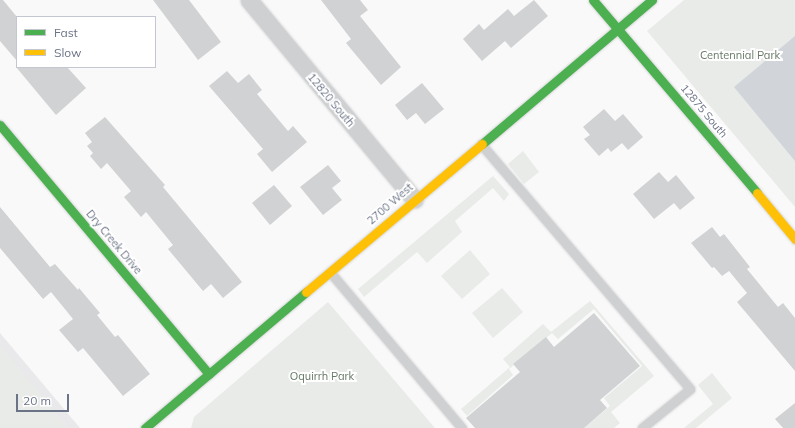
<!DOCTYPE html>
<style>
body{margin:0}
#map{position:relative;width:795px;height:428px;overflow:hidden;background:#f9f9f9;font-family:Mulish,sans-serif}
div>[style]{position:absolute}
[style*='--x']{left:calc(var(--x)*1px);top:calc(var(--y)*1px);width:calc(var(--w)*1px);rotate:calc(var(--a)*1deg)}
.built>*{inset:0;background:#e9e9eb}
.green>*{inset:0;background:#e8ebe7}
.water>*{inset:0;background:#d1d5da}
.building>*{inset:0;background:#d1d2d4}
.roads{filter:drop-shadow(0 0 1px #d5d5d7) drop-shadow(0 0 1px #d5d5d7)}
.lane>*{height:9px;margin:-4.5px;padding:0 4.5px;transform-origin:4.5px;border-radius:4.5px;background:#cfd0d2}
.street>*{height:17px;margin:-8.5px;padding:0 8.5px;transform-origin:8.5px;border-radius:8.5px;background:#cfd0d2}
.fast>*{height:9px;margin:-4.5px;padding:0 4.5px;transform-origin:4.5px;border-radius:4.5px;background:#4caf50}
.slow>*{height:9px;margin:-4.5px;padding:0 4.5px;transform-origin:4.5px;border-radius:4.5px;background:#ffc107}
span{translate:-50% -50%;white-space:nowrap;text-align:center;line-height:1.15;-webkit-text-stroke:4px #fff;paint-order:stroke}
.park-label{font-size:11px;color:#667966}
.street-label{font-size:11px;color:#6b7386}
.legend{position:absolute;left:16px;top:16px;width:140px;height:52px;box-sizing:border-box;background:#fff;border:1px solid #c4c7cf;margin:0;padding:5px 7px;list-style:none;font-size:12px;color:#6b7386}
.legend li{display:flex;align-items:center;gap:8px;height:20px}
.legend b{width:20px;border:1px solid #c4c7cf}
.scale{position:absolute;left:16px;top:394px;width:53px;height:18px;box-sizing:border-box;border:2px solid #6b7386;border-top:0;padding-left:5px;font-size:12px;line-height:14px;white-space:nowrap;color:#6b7386;-webkit-text-stroke:3px #fff;paint-order:stroke}
</style>
<div id="map">
<div class="built">
<i style="clip-path:polygon(0 333px,80px 428px,0 428px)"></i>
</div>
<div class="green">
<i style="clip-path:polygon(684px 0,795px 0,795px 207px,647px 31px)"></i>
<i style="clip-path:polygon(523px 151px,539px 172px,524px 184px,508px 164px)"></i>
<i style="clip-path:polygon(493px 176px,509px 194px,504px 201px,493px 188px,455px 221px,462px 232px,427px 263px,417px 252px,364px 297px,358px 289px)"></i>
<i style="clip-path:polygon(470px 250px,490px 274px,462px 299px,441px 276px)"></i>
<i style="clip-path:polygon(502px 288px,523px 312px,493px 338px,472px 313px)"></i>
<i style="clip-path:polygon(590px 301px,654px 376px,611px 412px,620px 423px,614px 428px,584px 428px,610px 406px,604px 398px,642px 366px,594px 309px,558px 339px,552px 333px,509px 369px,513px 375px,467px 416px,461px 409px,510px 367px,503px 359px,543px 324px,551px 332px)"></i>
<i style="clip-path:polygon(328px 302px,435px 428px,191px 428px,194px 417px)"></i>
<i style="clip-path:polygon(0 345px,68px 428px,0 428px)"></i>
<i style="clip-path:polygon(712px 373px,732px 398px,696px 428px,684px 428px,713px 404px,698px 385px)"></i>
</div>
<div class="water">
<i style="clip-path:polygon(795px 36px,795px 161px,734px 87px)"></i>
</div>
<div class="building">
<i style="clip-path:polygon(0 0,3px 0,17px 17px,17px 61px,0 41px)"></i>
<i style="clip-path:polygon(153px 0,189px 0,221px 42px,198px 60px)"></i>
<i style="clip-path:polygon(321px 0,360px 0,368px 10px,360px 16px,401px 67px,381px 85px,346px 43px,351px 39px)"></i>
<i style="clip-path:polygon(534px 0,548px 16px,511px 48px,505px 41px,482px 61px,463px 39px,479px 24px,484px 30px,508px 9px,514px 16px)"></i>
<i style="clip-path:polygon(16px 67px,67px 67px,86px 88px,56px 115px)"></i>
<i style="clip-path:polygon(227px 71px,238px 83px,249px 74px,262px 90px,257px 94px,288px 131px,293px 126px,307px 142px,272px 172px,257px 154px,263px 149px,209px 86px)"></i>
<i style="clip-path:polygon(422px 83px,444px 109px,425px 124px,416px 113px,407px 120px,395px 105px)"></i>
<i style="clip-path:polygon(604px 109px,615px 121px,623px 114px,643px 137px,628px 150px,622px 143px,611px 152px,608px 148px,599px 156px,584px 139px,590px 135px,583px 127px)"></i>
<i style="clip-path:polygon(105px 117px,165px 185px,163px 187px,242px 282px,223px 298px,211px 284px,203px 291px,168px 249px,173px 245px,146px 212px,141px 217px,124px 197px,131px 191px,107px 163px,101px 169px,90px 156px,93px 153px,87px 146px,92px 142px,85px 133px)"></i>
<i style="clip-path:polygon(328px 165px,341px 181px,332px 188px,342px 200px,323px 215px,300px 187px)"></i>
<i style="clip-path:polygon(659px 172px,668px 182px,676px 175px,695px 198px,680px 210px,674px 203px,654px 219px,633px 194px)"></i>
<i style="clip-path:polygon(274px 185px,292px 206px,270px 225px,252px 203px)"></i>
<i style="clip-path:polygon(0 207px,50px 267px,55px 264px,78px 290px,79px 288px,100px 313px,97px 315px,115px 337px,118px 335px,150px 374px,123px 396px,83px 348px,78px 352px,59px 330px,73px 319px,51px 292px,43px 299px,0 248px)"></i>
<i style="clip-path:polygon(712px 227px,720px 237px,724px 234px,750px 267px,747px 269px,778px 307px,783px 303px,795px 318px,795px 371px,737px 302px,747px 293px,729px 271px,722px 276px,714px 267px,712px 268px,691px 243px)"></i>
<i style="clip-path:polygon(594px 313px,640px 366px,600px 400px,607px 408px,584px 428px,475px 428px,466px 418px,520px 372px,513px 364px,546px 337px,554px 347px)"></i>
<i style="clip-path:polygon(795px 403px,795px 428px,783px 428px,775px 419px)"></i>
</div>
<div class="roads">
<div class="lane">
<i style="--x:481;--y:144;--w:322;--a:49.5"></i>
<i style="--x:690;--y:389;--w:62;--a:140.9"></i>
<i style="--x:330;--y:272;--w:204;--a:49.8"></i>
</div>
<div class="street">
<i style="--x:249;--y:0;--w:259;--a:50.3"></i>
</div>
<div class="fast">
<i style="--x:593;--y:0;--w:253;--a:49.6"></i>
<i style="--x:0;--y:125;--w:325;--a:50"></i>
<i style="--x:482;--y:144;--w:223;--a:-40.3"></i>
<i style="--x:145;--y:428;--w:211;--a:-40.2"></i>
</div>
<div class="slow">
<i style="--x:757;--y:193;--w:60;--a:50.4"></i>
<i style="--x:306;--y:292;--w:230;--a:-40.1"></i>
</div>
</div>
<div class="park-label">
<span style="left:740px;top:55px">Centennial Park</span>
<span style="left:322px;top:376px">Oquirrh Park</span>
</div>
<div class="street-label">
<span style="left:331px;top:100px;rotate:50deg">12820 South</span>
<span style="left:704px;top:111px;rotate:50deg">12875 South</span>
<span style="left:390px;top:204px;rotate:-41deg">2700 West</span>
<span style="left:114px;top:242px;rotate:50deg">Dry Creek Drive</span>
</div>
<ul class="legend">
<li><b style="height:5px;background:#4caf50"></b>Fast</li>
<li><b style="height:5px;background:#ffc107"></b>Slow</li>
</ul>
<div class="scale">20 m</div>
</div>
